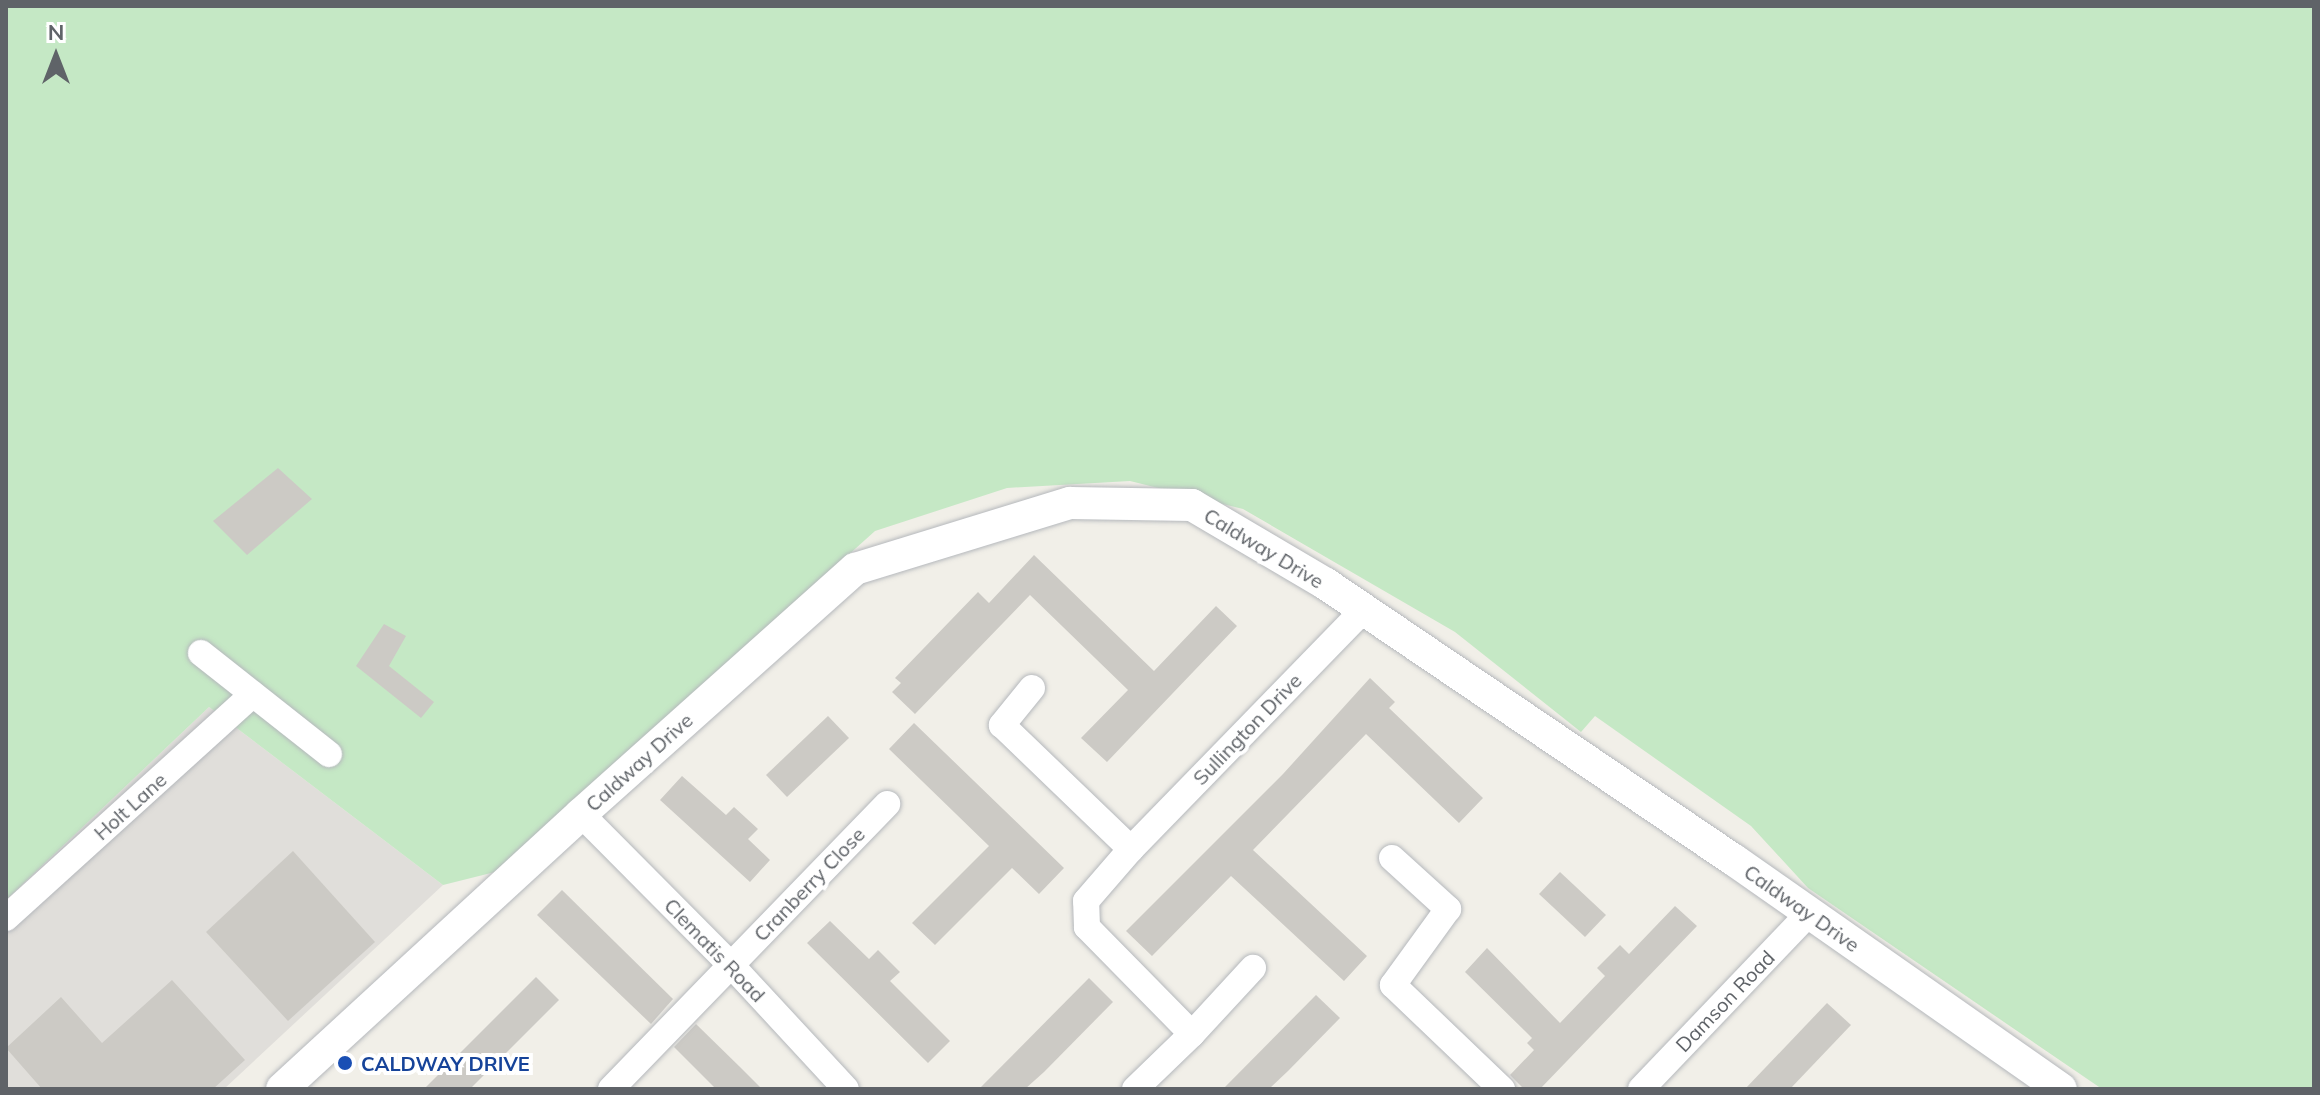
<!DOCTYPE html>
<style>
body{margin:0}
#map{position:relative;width:2320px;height:1095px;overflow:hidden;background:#f1efe8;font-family:Mulish,sans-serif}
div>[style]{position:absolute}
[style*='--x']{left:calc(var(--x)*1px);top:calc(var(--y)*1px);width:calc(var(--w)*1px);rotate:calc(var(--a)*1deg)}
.industrial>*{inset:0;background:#e0deda}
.green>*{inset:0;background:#c5e8c5}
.building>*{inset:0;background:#cccac5}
.roads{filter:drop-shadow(0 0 2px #b5b8bc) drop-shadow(0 0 2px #b5b8bc)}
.minor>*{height:26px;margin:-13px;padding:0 13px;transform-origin:13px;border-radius:13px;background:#fff}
.tertiary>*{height:32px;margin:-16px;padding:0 16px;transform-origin:16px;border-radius:16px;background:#fff}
.dots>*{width:22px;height:22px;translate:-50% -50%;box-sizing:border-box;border:4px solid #fff;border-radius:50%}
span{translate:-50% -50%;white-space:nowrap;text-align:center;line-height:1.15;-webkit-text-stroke:8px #fff;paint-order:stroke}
.street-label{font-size:20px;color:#5f6368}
.transit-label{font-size:20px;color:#164399;font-weight:700}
.left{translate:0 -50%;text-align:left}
.frame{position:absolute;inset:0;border:8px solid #5f6368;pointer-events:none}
.north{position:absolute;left:16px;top:16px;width:80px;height:80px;-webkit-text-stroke:6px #fff;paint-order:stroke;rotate:0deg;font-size:22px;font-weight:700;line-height:32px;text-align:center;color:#5f6368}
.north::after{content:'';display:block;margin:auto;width:28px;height:36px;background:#5f6368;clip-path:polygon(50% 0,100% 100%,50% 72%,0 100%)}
</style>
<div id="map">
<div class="industrial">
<i style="clip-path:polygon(209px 707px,443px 885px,224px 1089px,6px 1089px,6px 900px)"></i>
</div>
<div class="green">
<i style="clip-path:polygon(6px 6px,2314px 6px,2314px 1089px,2102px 1089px,1808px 888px,1751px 826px,1595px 716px,1581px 732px,1455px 632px,1243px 509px,1130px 481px,1007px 488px,875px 531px,495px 872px,443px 885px,209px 707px,6px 900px)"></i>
</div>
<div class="building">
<i style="clip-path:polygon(278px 468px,312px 499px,247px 555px,213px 521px)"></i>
<i style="clip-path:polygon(1034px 555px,1154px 671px,1216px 606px,1237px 626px,1107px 762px,1081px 738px,1128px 690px,1030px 595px,915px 714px,892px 692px,901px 683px,895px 678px,978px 592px,989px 603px)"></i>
<i style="clip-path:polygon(384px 624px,406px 636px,389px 666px,434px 702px,421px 718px,356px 666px)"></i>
<i style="clip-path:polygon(1370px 678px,1395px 702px,1389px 708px,1483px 798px,1459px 823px,1366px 734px,1253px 850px,1367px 956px,1344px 981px,1231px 876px,1152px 956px,1126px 931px,1283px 774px)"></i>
<i style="clip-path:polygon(828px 716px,849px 738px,787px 797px,766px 775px)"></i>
<i style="clip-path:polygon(914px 723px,1064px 868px,1039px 894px,1012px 868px,935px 945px,912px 923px,989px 846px,889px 749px)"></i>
<i style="clip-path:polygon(682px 776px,726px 815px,734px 807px,758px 829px,748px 839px,770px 860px,750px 882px,660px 800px)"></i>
<i style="clip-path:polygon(293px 851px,375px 942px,288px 1021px,206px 932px)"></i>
<i style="clip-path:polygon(1560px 872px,1606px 915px,1585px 937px,1539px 894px)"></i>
<i style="clip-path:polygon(562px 890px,673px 999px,651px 1024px,537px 915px)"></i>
<i style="clip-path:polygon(1675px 906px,1697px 926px,1540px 1089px,1524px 1089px,1510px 1075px,1534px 1050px,1527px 1043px,1532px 1038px,1465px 972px,1487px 948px,1560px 1023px,1605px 976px,1597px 968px,1620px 945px,1629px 954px)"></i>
<i style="clip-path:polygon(830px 921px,869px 959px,878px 950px,900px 972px,890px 981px,950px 1041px,928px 1063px,807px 943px)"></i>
<i style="clip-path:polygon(536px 977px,559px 1000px,470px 1089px,424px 1089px)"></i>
<i style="clip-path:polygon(1089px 978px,1113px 1002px,1044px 1072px,1025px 1089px,979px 1089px)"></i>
<i style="clip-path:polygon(172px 980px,245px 1060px,213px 1089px,42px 1089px,6px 1048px,61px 997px,102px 1043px)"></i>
<i style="clip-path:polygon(1316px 995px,1340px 1018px,1288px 1071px,1269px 1089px,1223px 1089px)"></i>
<i style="clip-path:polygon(1827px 1003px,1851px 1025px,1790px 1089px,1745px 1089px)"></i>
<i style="clip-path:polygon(696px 1024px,741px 1068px,762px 1089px,716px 1089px,674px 1047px)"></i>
</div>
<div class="roads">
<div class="minor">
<i style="--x:201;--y:653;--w:163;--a:38.3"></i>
<i style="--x:1032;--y:688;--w:48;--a:129"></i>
<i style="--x:1002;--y:725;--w:179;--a:43.9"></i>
<i style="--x:581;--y:814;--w:216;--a:45.2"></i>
<i style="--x:733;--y:967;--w:166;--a:47.2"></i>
<i style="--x:1392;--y:858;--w:76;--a:42.3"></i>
<i style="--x:1448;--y:909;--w:94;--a:125.9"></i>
<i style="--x:1393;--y:985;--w:151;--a:43.7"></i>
<i style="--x:6;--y:918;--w:333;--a:-42.2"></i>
<i style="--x:1192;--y:1034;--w:90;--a:-47.3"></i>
<i style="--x:611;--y:1089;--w:397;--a:-45.9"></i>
<i style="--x:1135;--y:1089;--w:79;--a:-44"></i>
<i style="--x:1192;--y:1034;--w:150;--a:-134.5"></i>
<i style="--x:1087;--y:927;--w:26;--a:-92"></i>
<i style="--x:1086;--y:901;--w:69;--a:-49.1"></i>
<i style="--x:1131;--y:849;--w:334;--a:-45.8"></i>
<i style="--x:1641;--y:1089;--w:243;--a:-46.3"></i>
</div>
<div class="tertiary">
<i style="--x:282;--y:1089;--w:406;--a:-42.6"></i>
<i style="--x:581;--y:814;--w:368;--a:-41.8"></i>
<i style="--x:855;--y:569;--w:225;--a:-17.1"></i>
<i style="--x:1070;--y:503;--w:122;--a:0.9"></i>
<i style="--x:1192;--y:505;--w:156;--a:30.5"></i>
<i style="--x:1326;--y:584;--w:493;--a:34.1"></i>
<i style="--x:1734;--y:860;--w:399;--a:35"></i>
</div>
</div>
<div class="dots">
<i style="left:345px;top:1063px;background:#1a4fb4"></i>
</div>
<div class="street-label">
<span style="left:1264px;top:548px;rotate:31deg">Caldway Drive</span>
<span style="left:1247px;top:729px;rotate:-46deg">Sullington Drive</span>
<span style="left:639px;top:762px;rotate:-42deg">Caldway Drive</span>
<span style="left:130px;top:806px;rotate:-42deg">Holt Lane</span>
<span style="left:809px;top:884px;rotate:-46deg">Cranberry Close</span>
<span style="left:1802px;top:908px;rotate:35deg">Caldway Drive</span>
<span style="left:715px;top:950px;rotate:46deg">Clematis Road</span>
<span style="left:1725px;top:1001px;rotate:-46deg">Damson Road</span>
</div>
<div class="transit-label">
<span class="left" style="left:361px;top:1063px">CALDWAY DRIVE</span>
</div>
<div class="frame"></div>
<div class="north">N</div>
</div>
